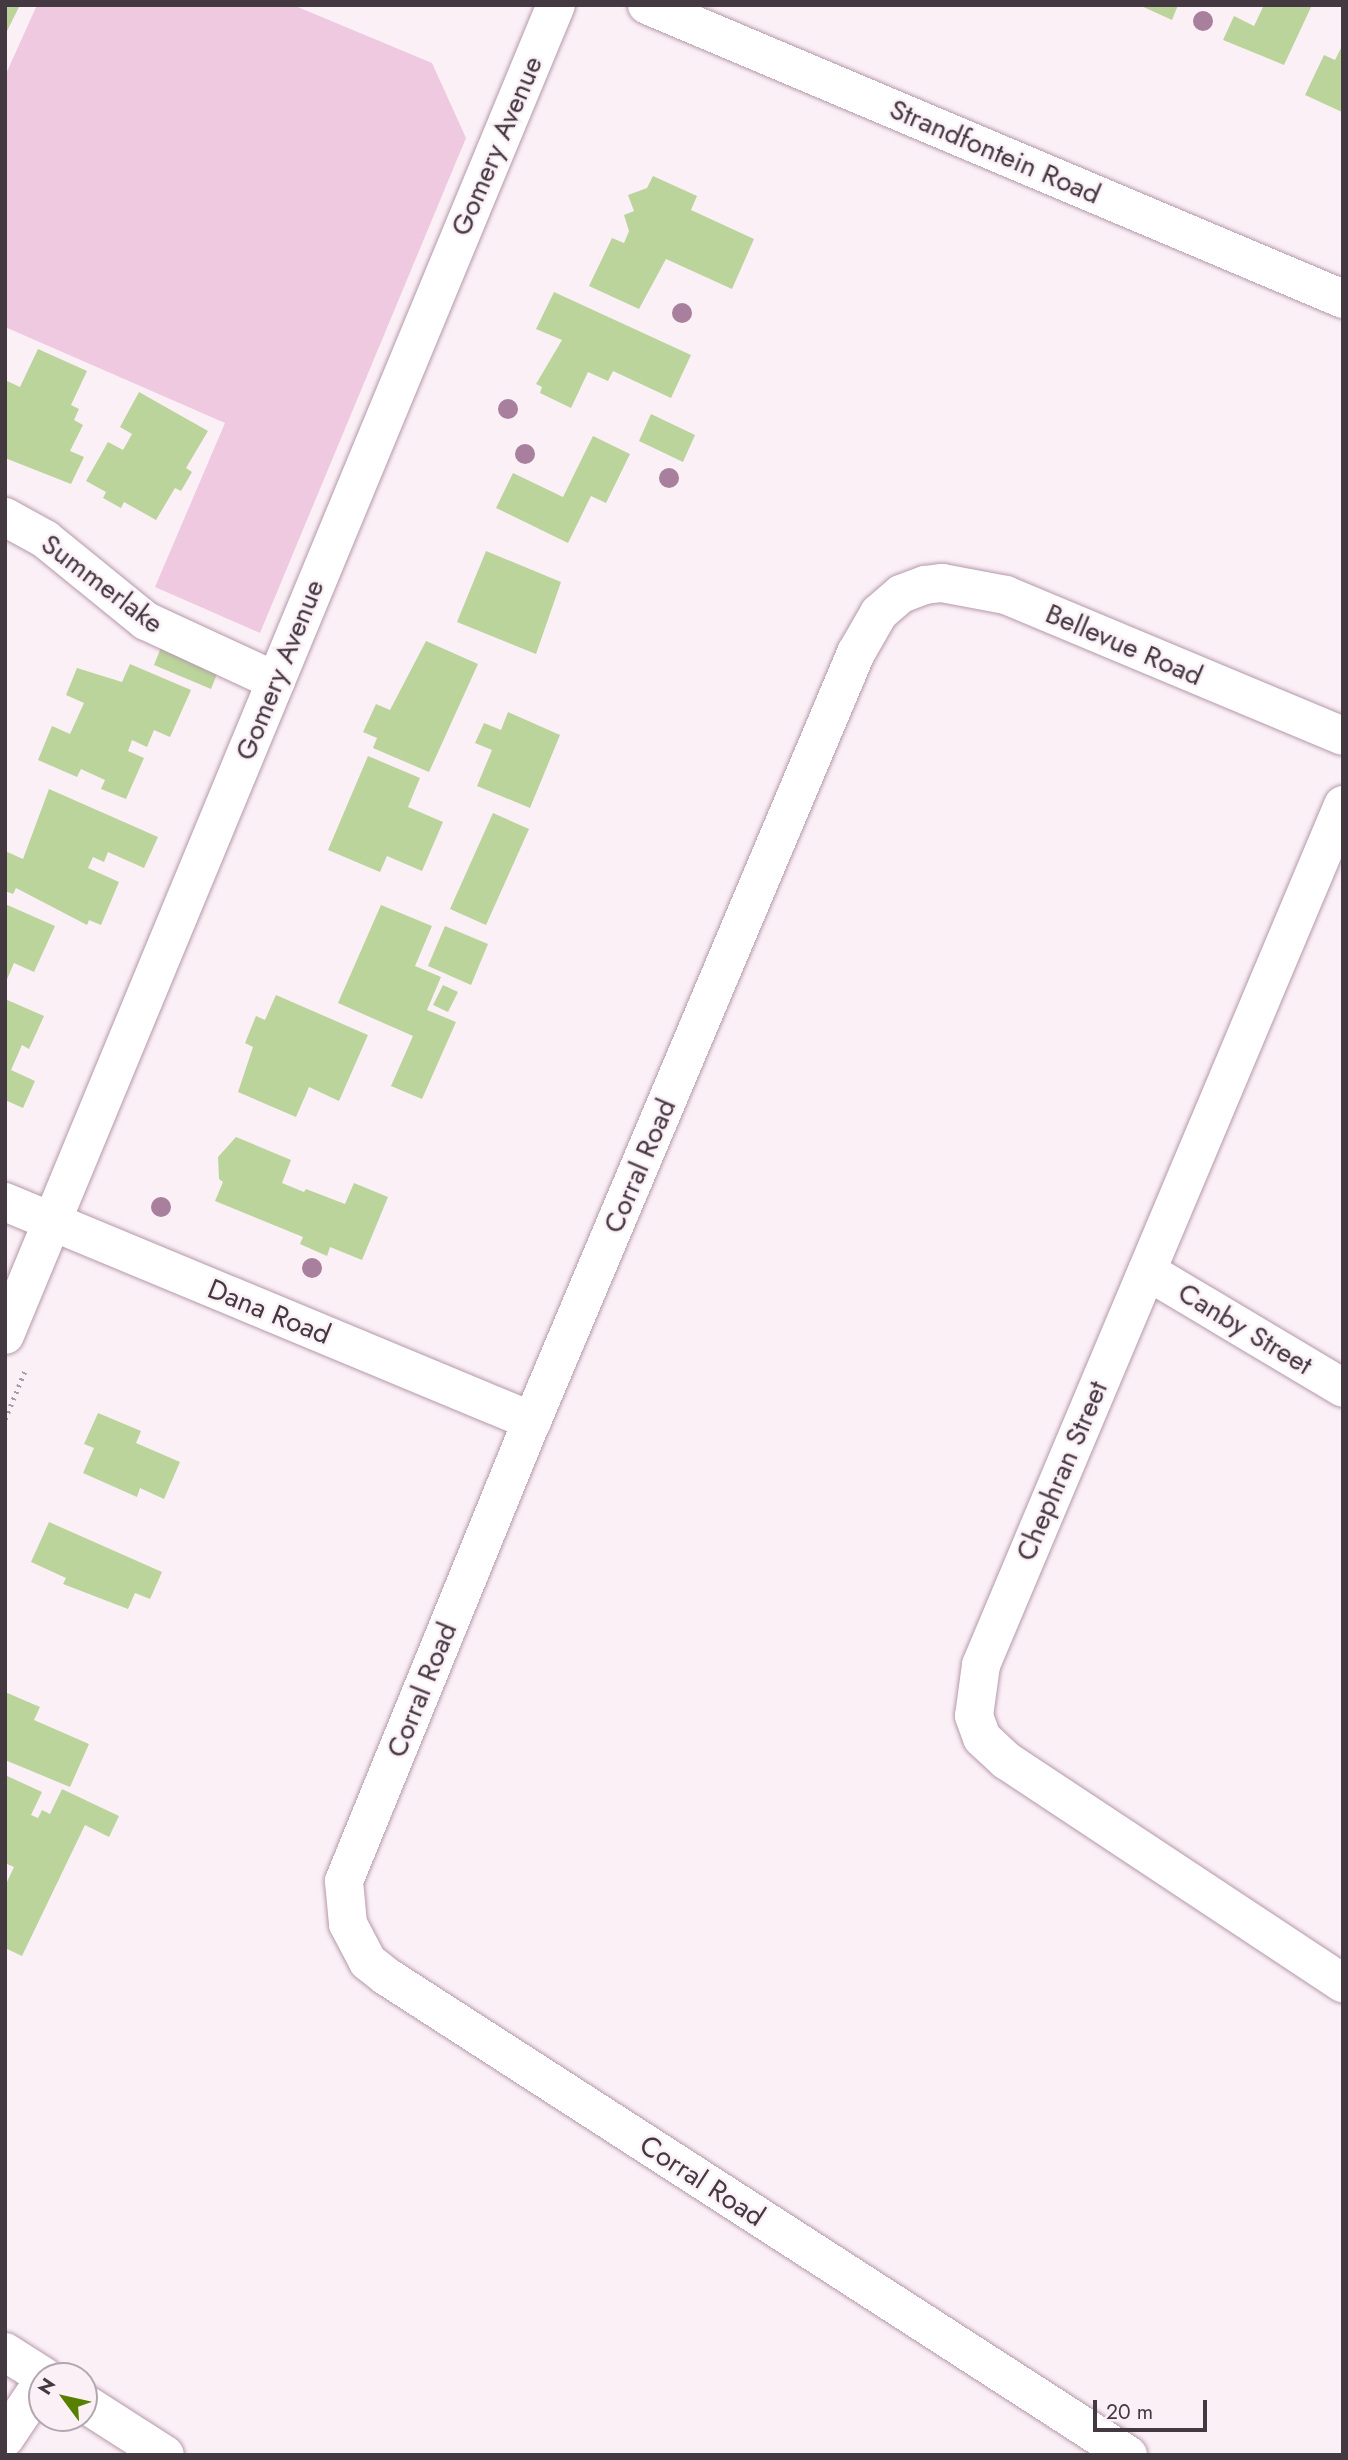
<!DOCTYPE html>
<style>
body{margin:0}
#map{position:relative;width:1348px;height:2460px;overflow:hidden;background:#fcf0f7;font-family:Jost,sans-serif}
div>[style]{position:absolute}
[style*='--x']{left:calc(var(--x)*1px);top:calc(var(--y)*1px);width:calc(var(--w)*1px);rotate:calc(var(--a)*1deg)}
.green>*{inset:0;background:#efc9e0}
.building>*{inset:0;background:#bad49b}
.path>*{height:4.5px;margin-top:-2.25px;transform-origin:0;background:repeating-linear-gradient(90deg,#a79ca3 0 2px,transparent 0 7px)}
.roads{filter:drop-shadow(0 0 2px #b599aa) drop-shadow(0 0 2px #b599aa)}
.minor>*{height:38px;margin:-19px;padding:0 19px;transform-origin:19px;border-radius:19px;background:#fff}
.trees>*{width:20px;height:20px;margin:-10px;border-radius:50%;background:#a87f9c}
span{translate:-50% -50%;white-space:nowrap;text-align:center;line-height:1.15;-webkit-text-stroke:5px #fcf0f7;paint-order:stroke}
.street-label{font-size:28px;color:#443940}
.frame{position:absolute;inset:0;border:7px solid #443940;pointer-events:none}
.north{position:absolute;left:28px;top:2362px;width:70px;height:70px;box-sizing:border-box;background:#fcf0f7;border:2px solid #b2a7ae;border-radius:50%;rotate:303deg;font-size:19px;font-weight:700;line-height:28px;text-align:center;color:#443940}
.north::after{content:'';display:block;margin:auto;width:24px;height:32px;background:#577f00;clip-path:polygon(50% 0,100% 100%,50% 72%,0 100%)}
.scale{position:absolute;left:1093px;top:2400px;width:114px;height:32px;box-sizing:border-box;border:4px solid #443940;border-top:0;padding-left:9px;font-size:21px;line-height:24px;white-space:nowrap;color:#443940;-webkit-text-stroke:5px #fcf0f7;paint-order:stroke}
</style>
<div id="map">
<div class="green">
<i style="clip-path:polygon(37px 5px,293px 5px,432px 63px,466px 138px,260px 633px,155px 587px,225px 423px,5px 327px,5px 76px)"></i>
</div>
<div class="building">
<i style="clip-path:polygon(5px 5px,20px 5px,5px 35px)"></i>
<i style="clip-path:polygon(1139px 5px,1178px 5px,1172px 20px)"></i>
<i style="clip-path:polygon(1264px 5px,1312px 5px,1284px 65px,1223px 40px,1234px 16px,1254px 26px)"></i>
<i style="clip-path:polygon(1343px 44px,1343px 110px,1342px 112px,1305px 95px,1324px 55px,1335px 60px)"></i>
<i style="clip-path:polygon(653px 176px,697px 196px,691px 210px,754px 239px,732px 289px,666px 259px,639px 309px,589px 286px,612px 238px,624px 243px,629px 231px,624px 215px,634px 211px,628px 195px,647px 188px)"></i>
<i style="clip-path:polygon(554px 292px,691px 355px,671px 398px,613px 371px,608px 381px,588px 372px,571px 408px,540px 393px,542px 387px,536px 384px,562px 340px,536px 329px)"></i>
<i style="clip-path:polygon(38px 349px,87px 371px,71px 405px,79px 409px,74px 420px,83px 425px,70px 451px,84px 457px,71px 484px,5px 458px,5px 380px,20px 387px)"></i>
<i style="clip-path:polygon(139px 392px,208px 431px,186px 468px,192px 472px,181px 491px,175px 488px,156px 520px,124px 502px,121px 508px,103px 498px,106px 492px,86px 481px,108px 442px,123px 450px,132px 434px,120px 427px)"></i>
<i style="clip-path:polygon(651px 414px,695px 435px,683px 462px,639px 441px)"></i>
<i style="clip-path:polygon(593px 436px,630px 454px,606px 503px,591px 496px,568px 543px,496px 508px,513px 473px,563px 497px)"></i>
<i style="clip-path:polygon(486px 551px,561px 582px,536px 654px,457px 622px)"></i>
<i style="clip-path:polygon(164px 640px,221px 664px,211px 689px,154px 665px)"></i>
<i style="clip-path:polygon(426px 641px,478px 664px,429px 772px,373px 748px,377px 738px,363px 732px,376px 704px,390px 710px)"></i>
<i style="clip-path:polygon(130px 664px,191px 690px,170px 737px,154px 730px,147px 747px,132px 740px,128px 751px,144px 758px,126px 799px,101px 789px,105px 780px,81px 769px,77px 777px,38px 760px,52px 726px,70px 734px,84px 703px,66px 695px,77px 668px,122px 682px)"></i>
<i style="clip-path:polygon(508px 712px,560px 735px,530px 808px,477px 786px,492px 750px,475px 743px,484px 723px,501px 730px)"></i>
<i style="clip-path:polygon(368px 756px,420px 778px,408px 807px,443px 822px,422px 871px,387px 856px,380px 872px,328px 850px)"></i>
<i style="clip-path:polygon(49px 789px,158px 837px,144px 868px,108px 852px,104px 862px,93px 857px,88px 868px,119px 882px,101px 925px,89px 920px,87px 925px,16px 888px,13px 894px,5px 891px,5px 851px,23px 859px)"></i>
<i style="clip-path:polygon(493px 813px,529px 829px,486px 925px,450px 909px)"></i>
<i style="clip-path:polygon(5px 904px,55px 926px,34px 972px,14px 963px,5px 984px)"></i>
<i style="clip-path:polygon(381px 905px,432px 926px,415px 966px,441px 977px,427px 1010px,456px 1022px,422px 1099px,391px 1086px,413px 1036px,338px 1003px)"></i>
<i style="clip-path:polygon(445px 926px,488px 944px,471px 985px,428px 966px)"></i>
<i style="clip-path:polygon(443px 985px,458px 992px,448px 1012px,433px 1005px)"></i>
<i style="clip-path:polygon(276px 995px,368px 1035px,339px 1101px,309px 1087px,296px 1117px,238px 1092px,253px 1047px,245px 1043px,256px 1016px,265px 1020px)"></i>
<i style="clip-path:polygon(5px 999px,44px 1016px,29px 1049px,22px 1045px,11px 1070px,35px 1081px,23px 1108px,5px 1100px)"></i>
<i style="clip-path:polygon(236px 1137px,291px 1160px,282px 1183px,304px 1192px,306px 1189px,345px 1204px,354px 1183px,388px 1197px,362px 1260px,330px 1247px,327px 1256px,300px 1244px,303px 1237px,215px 1201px,223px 1182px,219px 1179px,218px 1157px)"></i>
<i style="clip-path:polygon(98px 1413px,141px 1431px,136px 1443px,180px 1462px,164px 1499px,140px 1488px,137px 1497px,83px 1473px,94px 1448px,84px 1444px)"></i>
<i style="clip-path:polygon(49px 1522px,162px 1572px,150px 1599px,135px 1593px,128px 1609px,63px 1584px,66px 1578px,31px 1562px)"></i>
<i style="clip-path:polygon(5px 1692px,40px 1707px,34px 1720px,89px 1744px,70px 1787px,5px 1760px)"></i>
<i style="clip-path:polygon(5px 1775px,42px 1792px,31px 1815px,38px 1818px,42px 1810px,50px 1814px,62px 1789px,119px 1816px,109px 1837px,85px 1825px,22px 1956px,5px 1948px,5px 1886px,14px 1867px,5px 1863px)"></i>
</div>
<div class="path">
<i style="--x:5;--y:1419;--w:55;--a:-67.6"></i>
</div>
<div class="roads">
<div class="minor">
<i style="--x:647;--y:5;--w:756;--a:22.9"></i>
<i style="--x:5;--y:517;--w:46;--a:28.8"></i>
<i style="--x:45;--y:539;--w:130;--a:39.1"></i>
<i style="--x:146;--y:621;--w:143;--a:24.8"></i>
<i style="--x:1343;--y:805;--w:933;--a:112.83"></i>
<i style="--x:981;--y:1665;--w:51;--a:97.8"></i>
<i style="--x:974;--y:1716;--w:23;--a:70"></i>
<i style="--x:982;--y:1738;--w:34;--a:43"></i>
<i style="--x:1007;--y:1761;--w:403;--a:33.5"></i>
<i style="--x:5;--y:1202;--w:571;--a:22.57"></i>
<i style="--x:1147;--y:1271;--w:228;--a:30.8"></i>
<i style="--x:5;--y:1335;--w:1440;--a:-67.5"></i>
<i style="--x:5;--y:2352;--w:45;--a:32.3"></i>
<i style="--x:84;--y:2403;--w:96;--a:32.7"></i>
<i style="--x:5;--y:2438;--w:66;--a:-56.1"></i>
<i style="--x:1128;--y:2455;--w:883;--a:-147.16"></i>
<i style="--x:386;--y:1976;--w:23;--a:-142"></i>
<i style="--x:368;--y:1962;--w:43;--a:-117.8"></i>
<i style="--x:348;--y:1924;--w:43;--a:-95.3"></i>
<i style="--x:344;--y:1881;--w:497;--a:-67.8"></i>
<i style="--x:532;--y:1421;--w:834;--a:-67.13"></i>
<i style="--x:856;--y:653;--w:46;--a:-60.1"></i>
<i style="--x:879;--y:613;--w:29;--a:-41"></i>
<i style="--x:901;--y:594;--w:26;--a:-21"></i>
<i style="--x:925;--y:585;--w:17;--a:-7"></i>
<i style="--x:942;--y:583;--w:65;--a:10.6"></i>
<i style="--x:1006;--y:595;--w:365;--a:22.7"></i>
</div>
</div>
<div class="trees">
<i style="left:1203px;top:21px"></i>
<i style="left:682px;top:313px"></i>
<i style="left:508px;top:409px"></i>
<i style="left:525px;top:454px"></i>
<i style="left:669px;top:478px"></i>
<i style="left:161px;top:1207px"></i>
<i style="left:312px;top:1268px"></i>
</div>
<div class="street-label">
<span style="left:497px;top:146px;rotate:-67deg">Gomery Avenue</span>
<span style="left:995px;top:152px;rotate:23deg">Strandfontein Road</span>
<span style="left:102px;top:584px;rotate:37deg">Summerlake</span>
<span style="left:1124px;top:645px;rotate:23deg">Bellevue Road</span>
<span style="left:280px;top:670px;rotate:-68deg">Gomery Avenue</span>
<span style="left:640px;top:1166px;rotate:-67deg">Corral Road</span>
<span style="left:269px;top:1312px;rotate:22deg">Dana Road</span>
<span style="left:1245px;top:1329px;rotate:31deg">Canby Street</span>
<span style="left:1062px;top:1471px;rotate:-67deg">Chephran Street</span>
<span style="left:422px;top:1690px;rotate:-68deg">Corral Road</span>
<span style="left:702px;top:2181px;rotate:33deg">Corral Road</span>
</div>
<div class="frame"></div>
<div class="north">N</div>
<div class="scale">20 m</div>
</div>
